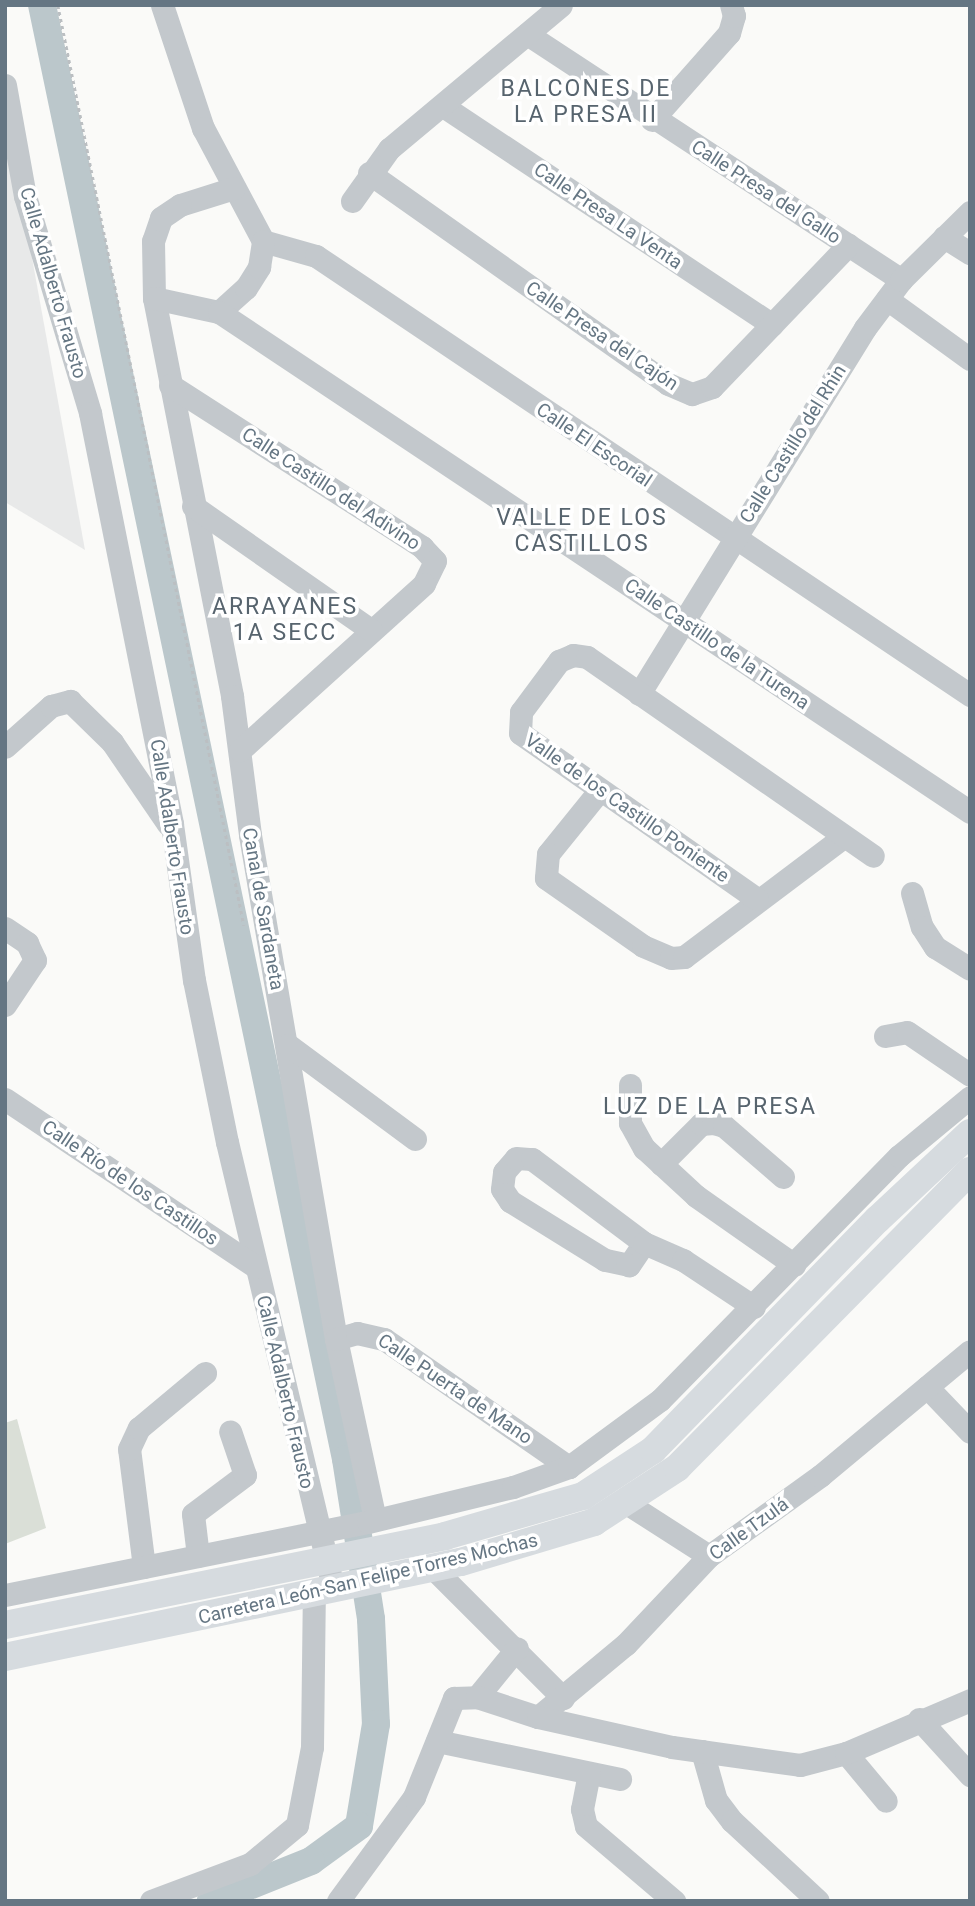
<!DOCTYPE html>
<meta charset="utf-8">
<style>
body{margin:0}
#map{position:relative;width:975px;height:1906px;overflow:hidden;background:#fafaf8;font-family:Roboto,sans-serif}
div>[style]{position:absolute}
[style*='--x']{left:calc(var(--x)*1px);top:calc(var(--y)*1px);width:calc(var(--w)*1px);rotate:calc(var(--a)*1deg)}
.built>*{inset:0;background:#e8e9e9}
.green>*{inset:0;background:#dadfd7}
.river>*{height:28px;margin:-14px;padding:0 14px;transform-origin:14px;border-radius:14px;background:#bbc7cb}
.path>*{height:2.5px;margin-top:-1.25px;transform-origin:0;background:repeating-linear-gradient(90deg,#bbbfc2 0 3.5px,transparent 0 7px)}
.minor>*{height:23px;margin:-11.5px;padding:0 11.5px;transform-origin:11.5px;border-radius:11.5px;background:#c3c8cc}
.major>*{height:28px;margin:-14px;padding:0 14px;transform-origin:14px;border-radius:14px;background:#d6dbdf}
span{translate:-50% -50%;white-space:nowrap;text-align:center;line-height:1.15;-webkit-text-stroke:7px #fff;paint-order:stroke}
.street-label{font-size:19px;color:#657683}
.quarter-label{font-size:23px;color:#57646e;letter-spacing:2px}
.frame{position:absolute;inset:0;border:7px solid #657683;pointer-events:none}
</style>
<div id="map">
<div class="built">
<i style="clip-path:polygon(5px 109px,85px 550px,5px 502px)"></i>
</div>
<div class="green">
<i style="clip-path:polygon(17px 1419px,46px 1528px,5px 1544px,5px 1423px)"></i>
</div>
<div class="river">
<i style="--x:42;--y:5;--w:1485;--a:78.19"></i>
<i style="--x:346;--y:1459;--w:162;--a:81.1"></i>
<i style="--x:371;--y:1619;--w:105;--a:87.3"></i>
<i style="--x:376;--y:1724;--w:103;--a:99.5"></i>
<i style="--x:359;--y:1826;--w:59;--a:143.9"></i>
<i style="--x:311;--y:1861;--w:108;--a:158.2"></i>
</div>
<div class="path">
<i style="--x:58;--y:5;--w:939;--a:78.57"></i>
</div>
<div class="minor">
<i style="--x:162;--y:5;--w:130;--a:71.6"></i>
<i style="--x:203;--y:128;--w:128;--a:62"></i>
<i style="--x:263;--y:241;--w:55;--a:15.8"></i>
<i style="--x:316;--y:256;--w:788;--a:33.87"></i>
<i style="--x:527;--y:34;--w:448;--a:33.3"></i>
<i style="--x:5;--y:85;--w:113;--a:79.8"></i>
<i style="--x:25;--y:196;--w:227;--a:73.3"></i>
<i style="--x:90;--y:413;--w:419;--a:78.7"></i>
<i style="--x:172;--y:824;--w:158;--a:82"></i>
<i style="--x:194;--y:980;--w:165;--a:78.5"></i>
<i style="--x:227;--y:1142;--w:447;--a:76.6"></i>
<i style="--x:443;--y:106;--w:395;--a:33.6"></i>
<i style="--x:652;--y:120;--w:116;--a:-48.5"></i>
<i style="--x:729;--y:33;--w:18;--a:-74"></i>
<i style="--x:734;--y:16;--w:11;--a:-105"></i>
<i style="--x:369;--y:173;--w:366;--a:35.2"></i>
<i style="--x:668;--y:384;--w:26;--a:23"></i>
<i style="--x:692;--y:394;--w:21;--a:-19"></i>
<i style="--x:712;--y:387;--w:197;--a:-46.2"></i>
<i style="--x:234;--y:188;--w:57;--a:162.5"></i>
<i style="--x:180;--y:205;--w:23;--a:146"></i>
<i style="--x:161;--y:218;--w:24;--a:109"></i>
<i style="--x:153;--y:241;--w:57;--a:89"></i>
<i style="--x:154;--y:298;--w:406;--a:78.9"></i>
<i style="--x:232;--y:696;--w:140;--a:82.6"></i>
<i style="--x:250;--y:835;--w:511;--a:80.32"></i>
<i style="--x:336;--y:1339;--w:185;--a:77.8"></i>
<i style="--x:352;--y:201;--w:64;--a:-54.6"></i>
<i style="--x:389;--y:149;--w:224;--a:-39.9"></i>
<i style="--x:944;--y:237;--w:31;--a:32"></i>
<i style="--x:154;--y:298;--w:66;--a:12.2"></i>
<i style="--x:219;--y:312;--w:36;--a:-42"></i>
<i style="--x:246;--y:288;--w:25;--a:-58"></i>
<i style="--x:259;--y:267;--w:26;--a:-81"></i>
<i style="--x:887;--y:299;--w:102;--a:35.9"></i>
<i style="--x:219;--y:312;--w:902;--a:33.65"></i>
<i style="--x:170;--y:385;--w:300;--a:32.7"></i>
<i style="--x:422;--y:547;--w:19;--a:47"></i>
<i style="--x:435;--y:561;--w:25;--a:116"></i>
<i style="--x:424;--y:584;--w:248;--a:137.9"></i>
<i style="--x:193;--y:506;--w:217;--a:34.9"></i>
<i style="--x:639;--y:694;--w:430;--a:-58.3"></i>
<i style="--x:865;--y:328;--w:60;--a:-53.1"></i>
<i style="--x:901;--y:280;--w:97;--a:-44.6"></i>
<i style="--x:5;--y:747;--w:62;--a:-41.7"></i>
<i style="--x:51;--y:706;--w:20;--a:-15"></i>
<i style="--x:70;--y:701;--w:59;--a:44.3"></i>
<i style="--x:112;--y:742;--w:99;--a:55.7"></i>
<i style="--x:599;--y:791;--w:81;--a:129"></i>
<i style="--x:548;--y:854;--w:24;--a:95"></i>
<i style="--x:546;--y:878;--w:118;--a:35"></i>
<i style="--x:643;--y:946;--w:30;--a:23"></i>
<i style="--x:671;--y:958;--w:13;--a:-4"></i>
<i style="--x:684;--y:957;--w:199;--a:-37"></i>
<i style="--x:912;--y:893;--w:35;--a:74"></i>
<i style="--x:922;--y:927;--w:24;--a:57"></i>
<i style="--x:935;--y:947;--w:41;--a:32.2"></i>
<i style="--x:757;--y:899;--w:289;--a:-145"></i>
<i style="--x:520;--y:733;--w:21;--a:-87"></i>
<i style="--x:521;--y:712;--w:64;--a:-53.3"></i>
<i style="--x:559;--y:661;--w:15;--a:-23"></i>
<i style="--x:573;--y:655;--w:14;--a:8"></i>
<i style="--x:587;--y:657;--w:348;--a:34.8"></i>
<i style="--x:5;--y:928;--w:27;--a:34"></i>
<i style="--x:27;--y:943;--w:19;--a:65"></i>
<i style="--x:35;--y:960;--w:54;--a:123.7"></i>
<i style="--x:885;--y:1036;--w:22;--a:-10"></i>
<i style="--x:907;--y:1032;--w:76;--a:34.3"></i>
<i style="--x:288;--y:1045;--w:158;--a:36.5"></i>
<i style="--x:630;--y:1085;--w:38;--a:90"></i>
<i style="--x:630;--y:1123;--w:29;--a:61"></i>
<i style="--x:644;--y:1148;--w:71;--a:42.7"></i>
<i style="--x:696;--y:1196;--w:120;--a:35.1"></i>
<i style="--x:5;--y:1099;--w:302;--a:33.8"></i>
<i style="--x:661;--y:1164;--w:57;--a:-45"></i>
<i style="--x:701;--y:1124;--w:12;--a:-5"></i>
<i style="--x:713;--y:1123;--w:11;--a:15"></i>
<i style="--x:724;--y:1126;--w:78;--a:40.8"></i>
<i style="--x:644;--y:1243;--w:27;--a:124"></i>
<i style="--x:629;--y:1265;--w:25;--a:-168"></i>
<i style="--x:605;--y:1260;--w:112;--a:-148.2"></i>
<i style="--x:510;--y:1201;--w:14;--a:-124"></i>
<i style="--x:502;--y:1189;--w:17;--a:-83"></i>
<i style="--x:504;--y:1172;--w:18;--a:-49"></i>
<i style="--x:516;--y:1158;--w:16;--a:4"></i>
<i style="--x:532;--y:1159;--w:140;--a:36.9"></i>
<i style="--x:644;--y:1243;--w:43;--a:23.6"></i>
<i style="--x:683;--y:1260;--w:85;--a:33.5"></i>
<i style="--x:336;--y:1339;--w:22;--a:-16"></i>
<i style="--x:357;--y:1333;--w:28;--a:13"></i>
<i style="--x:384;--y:1339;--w:225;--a:34.7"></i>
<i style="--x:927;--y:1387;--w:62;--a:46.3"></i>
<i style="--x:628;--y:1504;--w:96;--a:32.7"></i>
<i style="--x:198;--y:1556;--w:42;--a:-96.8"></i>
<i style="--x:193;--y:1514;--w:65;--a:-36.9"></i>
<i style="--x:245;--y:1475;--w:46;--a:-108.8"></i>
<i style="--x:144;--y:1567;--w:119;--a:-97.2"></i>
<i style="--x:129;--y:1449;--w:23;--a:-65"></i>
<i style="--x:139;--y:1428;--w:86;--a:-39.8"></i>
<i style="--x:433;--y:1568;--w:184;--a:45"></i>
<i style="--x:5;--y:1595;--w:370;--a:-11.4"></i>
<i style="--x:368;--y:1522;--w:149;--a:-13.6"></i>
<i style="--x:513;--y:1487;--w:59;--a:-19.7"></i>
<i style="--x:569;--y:1467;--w:113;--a:-36.4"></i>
<i style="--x:660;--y:1400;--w:342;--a:-45.6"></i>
<i style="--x:899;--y:1156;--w:92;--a:-39.7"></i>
<i style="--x:477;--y:1697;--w:63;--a:-50.8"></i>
<i style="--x:538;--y:1717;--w:114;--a:-39.7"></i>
<i style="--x:626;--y:1644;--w:121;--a:-46.7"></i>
<i style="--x:709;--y:1556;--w:137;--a:-35.8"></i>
<i style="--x:820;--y:1476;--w:195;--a:-39.8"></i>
<i style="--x:919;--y:1719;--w:76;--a:47.7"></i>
<i style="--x:437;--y:1741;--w:187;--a:11.7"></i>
<i style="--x:702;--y:1751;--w:51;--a:74.1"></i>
<i style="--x:716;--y:1800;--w:26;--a:53"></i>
<i style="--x:732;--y:1821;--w:117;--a:42.9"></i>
<i style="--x:846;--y:1753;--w:62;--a:50.2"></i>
<i style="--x:589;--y:1773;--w:37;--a:101"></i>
<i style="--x:582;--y:1809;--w:17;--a:77"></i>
<i style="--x:586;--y:1826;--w:116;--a:40.4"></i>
<i style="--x:151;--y:1901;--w:106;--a:-20.5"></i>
<i style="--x:250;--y:1864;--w:61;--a:-39.7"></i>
<i style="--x:297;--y:1825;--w:79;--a:-79.1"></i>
<i style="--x:312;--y:1747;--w:153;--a:-89.3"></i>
<i style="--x:338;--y:1901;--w:129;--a:-53.8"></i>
<i style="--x:414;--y:1797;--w:107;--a:-68"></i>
<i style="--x:454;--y:1698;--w:23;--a:-2"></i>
<i style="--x:477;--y:1697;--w:64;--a:18.2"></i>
<i style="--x:538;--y:1717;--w:137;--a:12.6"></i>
<i style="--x:672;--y:1747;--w:129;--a:8"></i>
<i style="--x:800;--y:1765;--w:48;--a:-14.6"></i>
<i style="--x:846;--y:1753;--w:135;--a:-23.1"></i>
</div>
<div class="major">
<i style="--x:5;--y:1625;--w:449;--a:-11.4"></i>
<i style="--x:445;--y:1536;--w:144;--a:-16.2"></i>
<i style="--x:583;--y:1496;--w:84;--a:-33.3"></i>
<i style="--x:653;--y:1450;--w:322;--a:-45.8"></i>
<i style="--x:878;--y:1219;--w:126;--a:-43.1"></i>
<i style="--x:5;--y:1657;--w:466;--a:-11.8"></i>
<i style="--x:461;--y:1562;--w:139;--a:-16.7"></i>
<i style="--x:594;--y:1522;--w:99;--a:-33"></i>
<i style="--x:677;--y:1468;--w:417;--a:-45.4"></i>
</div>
<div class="street-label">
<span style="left:766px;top:192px;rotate:33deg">Calle Presa del Gallo</span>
<span style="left:608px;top:216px;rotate:34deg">Calle Presa La Venta</span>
<span style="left:53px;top:283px;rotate:74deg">Calle Adalberto Frausto</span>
<span style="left:602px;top:336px;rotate:34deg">Calle Presa del Cajón</span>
<span style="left:793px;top:444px;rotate:-58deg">Calle Castillo del Rhin</span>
<span style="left:594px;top:445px;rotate:34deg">Calle El Escorial</span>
<span style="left:331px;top:489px;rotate:33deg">Calle Castillo del Adivino</span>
<span style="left:717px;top:644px;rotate:34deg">Calle Castillo de la Turena</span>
<span style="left:627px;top:808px;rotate:35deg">Valle de los Castillo Poniente</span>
<span style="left:172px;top:837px;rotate:81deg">Calle Adalberto Frausto</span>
<span style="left:263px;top:909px;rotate:80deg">Canal de Sardaneta</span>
<span style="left:130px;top:1183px;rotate:34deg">Calle Río de los Castillos</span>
<span style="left:455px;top:1389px;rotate:34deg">Calle Puerta de Mano</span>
<span style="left:285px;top:1392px;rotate:77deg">Calle Adalberto Frausto</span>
<span style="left:749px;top:1529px;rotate:-36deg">Calle Tzulá</span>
<span style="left:368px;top:1579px;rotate:-13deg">Carretera León-San Felipe Torres Mochas</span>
</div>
<div class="quarter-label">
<span style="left:586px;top:102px">BALCONES DE<br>LA PRESA II</span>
<span style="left:582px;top:531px">VALLE DE LOS<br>CASTILLOS</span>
<span style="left:285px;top:620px">ARRAYANES<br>1A SECC</span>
<span style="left:710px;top:1107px">LUZ DE LA PRESA</span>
</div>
<div class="frame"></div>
</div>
